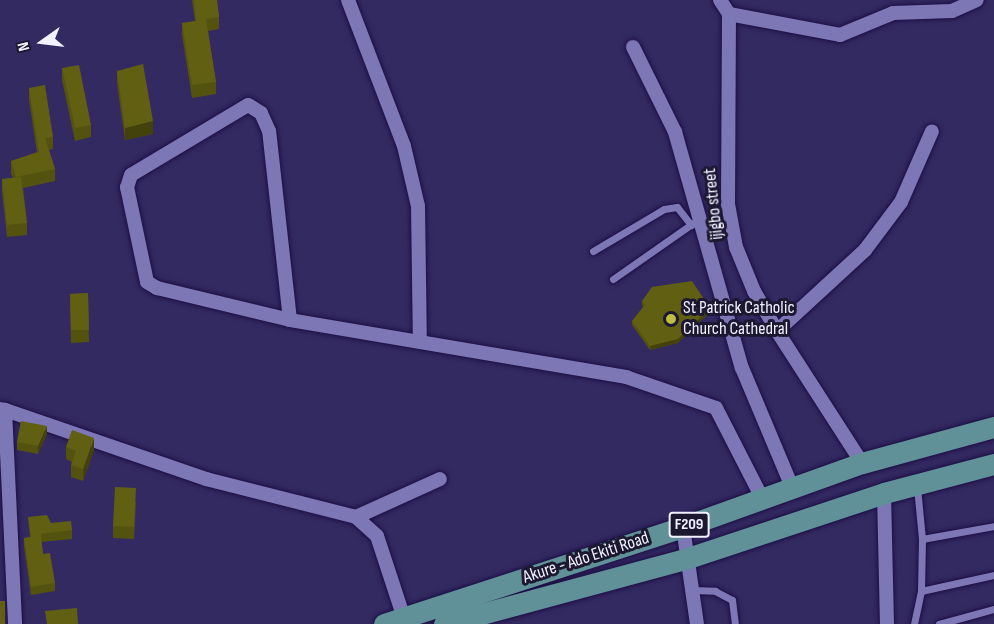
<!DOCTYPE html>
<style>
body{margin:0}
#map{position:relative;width:994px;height:624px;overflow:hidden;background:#342a62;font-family:"Sofia Sans Condensed",sans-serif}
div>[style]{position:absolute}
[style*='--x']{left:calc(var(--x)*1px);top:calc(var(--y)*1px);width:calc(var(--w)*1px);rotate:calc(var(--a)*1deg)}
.roads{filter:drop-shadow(0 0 2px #1d0f45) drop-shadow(0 0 2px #1d0f45)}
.service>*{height:7px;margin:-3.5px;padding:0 3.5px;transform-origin:3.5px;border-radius:3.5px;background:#7e77b6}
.minor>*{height:14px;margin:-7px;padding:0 7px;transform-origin:7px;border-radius:7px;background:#7e77b6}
.primary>*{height:21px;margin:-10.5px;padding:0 10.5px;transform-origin:10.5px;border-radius:10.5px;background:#619198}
.wall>*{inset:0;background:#53520f}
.shaded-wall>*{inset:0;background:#44420c}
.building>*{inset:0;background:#615f11}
.dots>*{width:16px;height:16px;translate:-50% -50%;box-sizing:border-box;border:3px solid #1c1831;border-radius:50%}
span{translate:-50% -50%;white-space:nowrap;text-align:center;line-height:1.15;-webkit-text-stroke:6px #1c1831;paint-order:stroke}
.shield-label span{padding:2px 4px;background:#1c1831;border:2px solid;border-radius:4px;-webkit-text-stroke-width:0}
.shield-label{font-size:16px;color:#f1f1ff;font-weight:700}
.street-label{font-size:18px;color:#f1f1ff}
.poi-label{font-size:18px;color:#f1f1ff}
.left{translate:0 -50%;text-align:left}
.north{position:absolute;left:12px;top:12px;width:60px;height:60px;-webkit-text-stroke:4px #1c1831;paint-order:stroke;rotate:256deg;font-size:16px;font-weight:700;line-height:24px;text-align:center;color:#f1f1ff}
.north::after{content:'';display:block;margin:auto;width:21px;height:27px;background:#f1f1ff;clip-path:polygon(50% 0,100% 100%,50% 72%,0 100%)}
</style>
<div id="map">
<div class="roads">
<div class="service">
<i style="--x:593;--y:251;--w:82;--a:-30.6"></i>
<i style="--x:664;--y:209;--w:13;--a:-9"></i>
<i style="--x:677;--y:207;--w:23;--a:52"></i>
<i style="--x:613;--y:279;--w:98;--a:-35"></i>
<i style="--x:922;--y:539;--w:73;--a:-10.2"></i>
<i style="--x:692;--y:590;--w:23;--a:2"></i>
<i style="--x:715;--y:591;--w:19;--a:28"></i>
<i style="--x:732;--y:600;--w:24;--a:83"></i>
<i style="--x:921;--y:591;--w:75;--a:-12.4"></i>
<i style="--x:914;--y:624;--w:34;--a:-78"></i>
<i style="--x:921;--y:591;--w:52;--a:-88.9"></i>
<i style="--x:922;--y:539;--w:52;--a:-95.5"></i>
<i style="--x:939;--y:624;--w:57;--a:-15.3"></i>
</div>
<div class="minor">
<i style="--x:348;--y:0;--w:156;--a:69"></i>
<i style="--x:404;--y:146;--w:62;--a:76.9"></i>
<i style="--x:418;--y:206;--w:135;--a:89.2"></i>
<i style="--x:720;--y:0;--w:17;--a:57"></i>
<i style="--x:729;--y:14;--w:113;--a:10.7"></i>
<i style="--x:840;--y:35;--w:57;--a:-22.5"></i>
<i style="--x:893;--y:13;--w:59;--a:-1.9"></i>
<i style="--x:952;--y:11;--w:27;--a:-24"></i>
<i style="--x:729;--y:14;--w:190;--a:90.3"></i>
<i style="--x:728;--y:204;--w:44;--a:79.5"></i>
<i style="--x:736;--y:247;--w:48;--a:67.8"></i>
<i style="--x:754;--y:291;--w:46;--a:60.1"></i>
<i style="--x:777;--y:331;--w:157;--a:57.2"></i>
<i style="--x:633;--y:47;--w:95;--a:63.7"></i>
<i style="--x:675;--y:132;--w:245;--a:74.2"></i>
<i style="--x:742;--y:368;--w:129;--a:67.2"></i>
<i style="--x:290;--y:320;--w:190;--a:-96.3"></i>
<i style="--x:269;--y:131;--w:20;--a:-114"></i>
<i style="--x:261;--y:113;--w:15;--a:-148"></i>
<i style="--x:248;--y:105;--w:136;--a:149.1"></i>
<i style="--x:131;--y:175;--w:13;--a:108"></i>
<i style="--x:127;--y:187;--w:97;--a:78.1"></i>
<i style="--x:147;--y:282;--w:12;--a:31"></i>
<i style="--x:157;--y:288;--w:137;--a:13.5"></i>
<i style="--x:290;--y:320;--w:341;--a:9.6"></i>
<i style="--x:626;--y:377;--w:95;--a:19"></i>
<i style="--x:716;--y:408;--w:101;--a:62.9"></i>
<i style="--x:777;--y:331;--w:120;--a:-42.6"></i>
<i style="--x:865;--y:250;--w:60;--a:-53.1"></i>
<i style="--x:901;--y:202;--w:77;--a:-66.4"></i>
<i style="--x:0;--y:409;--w:5;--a:11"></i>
<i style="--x:5;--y:410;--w:214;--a:87.3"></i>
<i style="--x:5;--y:410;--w:213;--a:18.9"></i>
<i style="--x:206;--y:479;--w:155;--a:14.2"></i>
<i style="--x:356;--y:517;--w:28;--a:42"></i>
<i style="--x:377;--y:536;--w:86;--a:71.8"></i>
<i style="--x:884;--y:493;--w:131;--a:88.7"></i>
<i style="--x:356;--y:517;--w:92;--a:-24.3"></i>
<i style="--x:683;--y:527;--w:98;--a:81.8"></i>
</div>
<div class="primary">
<i style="--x:384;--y:624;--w:314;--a:-18"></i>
<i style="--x:683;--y:527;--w:190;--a:-19.7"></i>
<i style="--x:862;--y:463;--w:137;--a:-15.3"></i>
<i style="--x:444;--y:624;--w:253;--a:-15.1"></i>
<i style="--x:688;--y:558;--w:206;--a:-18.3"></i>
<i style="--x:884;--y:493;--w:114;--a:-14.8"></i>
</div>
</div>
<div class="wall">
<i style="clip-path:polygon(192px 0,217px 0,219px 17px,219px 29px,208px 31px,216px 82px,216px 94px,192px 98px,182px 35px,182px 23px,195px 21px)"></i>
<i style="clip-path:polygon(62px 68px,91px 125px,91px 137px,75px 141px,62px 80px)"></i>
<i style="clip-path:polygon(117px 71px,153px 134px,125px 140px,117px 83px)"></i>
<i style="clip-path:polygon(29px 88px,53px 137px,53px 149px,49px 150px,55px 169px,55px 181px,23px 188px,27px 223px,27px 235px,7px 237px,2px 192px,2px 179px,13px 178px,11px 173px,11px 161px,37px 152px,29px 100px)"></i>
<i style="clip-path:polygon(88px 293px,89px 342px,71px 343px,70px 294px)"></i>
<i style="clip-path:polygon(642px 301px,710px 312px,678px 343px,650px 350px,632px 325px,632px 321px,643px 307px,642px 305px)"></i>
<i style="clip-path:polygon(47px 434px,38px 454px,17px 450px,17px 442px)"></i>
<i style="clip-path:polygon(66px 447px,94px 450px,83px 481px,71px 477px,71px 465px,72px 462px,66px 459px)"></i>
<i style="clip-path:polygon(136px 501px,134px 539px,113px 538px,113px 526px)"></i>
<i style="clip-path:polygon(28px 517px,72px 530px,72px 539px,41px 542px,43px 554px,55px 583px,55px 591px,31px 595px,24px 546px,24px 538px,30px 537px)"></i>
</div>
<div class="shaded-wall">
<i style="clip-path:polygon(153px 121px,153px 134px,125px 140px,125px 128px)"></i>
<i style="clip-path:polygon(710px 308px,710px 312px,678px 343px,650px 350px,650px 346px)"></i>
<i style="clip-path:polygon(47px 426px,47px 434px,38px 454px,38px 446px)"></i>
<i style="clip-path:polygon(94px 438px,94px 450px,83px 481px,83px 469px)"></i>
</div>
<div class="building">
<i style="clip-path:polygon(194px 0,217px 0,219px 17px,206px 19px,216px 82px,192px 85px,182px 23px,196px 21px)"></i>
<i style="clip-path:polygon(143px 64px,153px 121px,125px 128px,117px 71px)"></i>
<i style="clip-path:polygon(79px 65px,91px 125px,75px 128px,62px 68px)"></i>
<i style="clip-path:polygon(45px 85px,53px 137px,45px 138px,55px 169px,16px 177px,11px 161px,39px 152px,29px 88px)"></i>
<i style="clip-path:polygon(21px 177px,27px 223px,7px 225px,2px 179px)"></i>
<i style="clip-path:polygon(692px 281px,710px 308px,678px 339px,650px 346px,632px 321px,645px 305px,642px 301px,652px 287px)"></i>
<i style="clip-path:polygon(88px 293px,89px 330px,71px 330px,70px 294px)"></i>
<i style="clip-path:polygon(21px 421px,47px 426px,38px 446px,17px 442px)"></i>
<i style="clip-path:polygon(72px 430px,94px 438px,83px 469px,71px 465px,76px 451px,66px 447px)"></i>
<i style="clip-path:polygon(115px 487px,136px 488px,134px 527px,113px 526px)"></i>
<i style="clip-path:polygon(47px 515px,51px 523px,71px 521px,72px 530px,41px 534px,43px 554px,50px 553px,55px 583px,31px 587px,24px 538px,31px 537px,28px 517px)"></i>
<i style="clip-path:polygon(0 601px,5px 601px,5px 624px,0 624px)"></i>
<i style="clip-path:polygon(77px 608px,78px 624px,47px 624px,45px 611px)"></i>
</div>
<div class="dots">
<i style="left:671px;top:319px;background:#c0be40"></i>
</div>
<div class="shield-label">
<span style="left:689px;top:525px">F209</span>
</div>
<div class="street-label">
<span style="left:714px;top:204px;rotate:-96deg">ijigbo street</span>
<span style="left:586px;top:558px;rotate:-18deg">Akure - Ado Ekiti Road</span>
</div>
<div class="poi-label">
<span class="left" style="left:683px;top:319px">St Patrick Catholic<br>Church Cathedral</span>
</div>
<div class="north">N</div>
</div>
